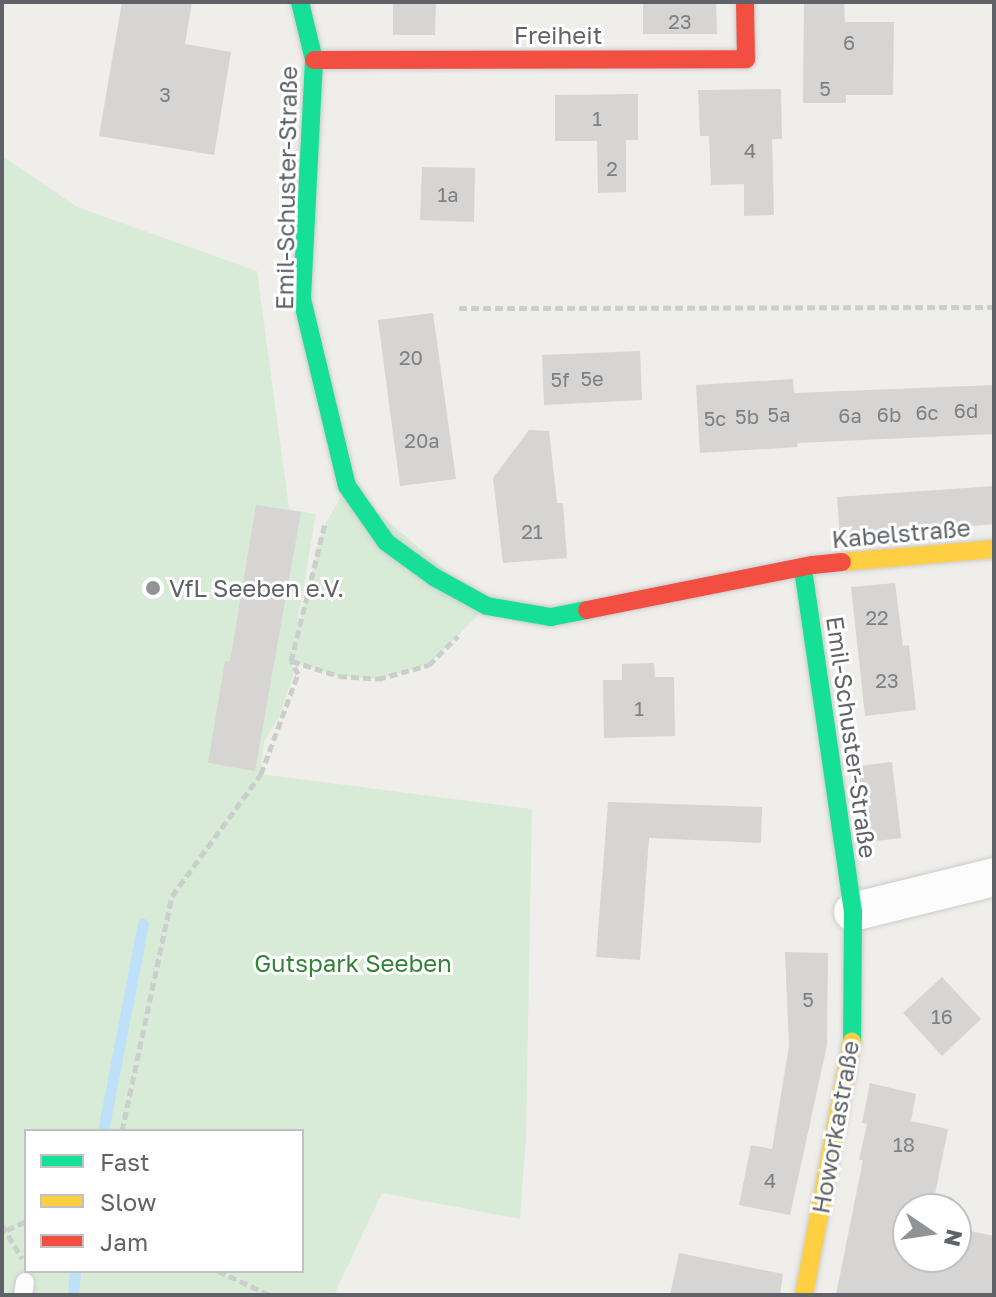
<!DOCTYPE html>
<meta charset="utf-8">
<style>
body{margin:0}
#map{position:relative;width:996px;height:1297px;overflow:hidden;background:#efeeea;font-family:"Golos Text",sans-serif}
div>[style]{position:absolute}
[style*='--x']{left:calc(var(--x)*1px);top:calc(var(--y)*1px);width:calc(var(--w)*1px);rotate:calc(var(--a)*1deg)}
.green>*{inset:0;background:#d8ebd6}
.stream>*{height:11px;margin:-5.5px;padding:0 5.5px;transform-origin:5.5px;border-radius:5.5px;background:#bfe0f9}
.building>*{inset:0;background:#d6d5d3}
.path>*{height:5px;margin-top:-2.5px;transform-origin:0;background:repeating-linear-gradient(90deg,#cacfcc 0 8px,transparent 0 12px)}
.roads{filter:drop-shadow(0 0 2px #cbcccc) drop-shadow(0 0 2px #cbcccc)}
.lane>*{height:18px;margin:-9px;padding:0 9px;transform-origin:9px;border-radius:9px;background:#fdfcfc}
.street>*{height:38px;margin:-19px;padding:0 19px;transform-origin:19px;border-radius:19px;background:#fdfcfc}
.fast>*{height:18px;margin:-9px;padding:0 9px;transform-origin:9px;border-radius:9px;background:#16e098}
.slow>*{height:18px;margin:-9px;padding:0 9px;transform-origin:9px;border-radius:9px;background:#ffcf43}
.jam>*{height:18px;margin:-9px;padding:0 9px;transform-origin:9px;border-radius:9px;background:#f24e42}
.dots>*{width:22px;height:22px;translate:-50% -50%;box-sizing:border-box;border:4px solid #fff;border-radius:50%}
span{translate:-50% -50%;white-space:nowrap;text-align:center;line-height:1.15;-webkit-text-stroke:6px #fff;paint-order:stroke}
.number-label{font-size:20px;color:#7e8184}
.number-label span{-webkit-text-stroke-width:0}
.street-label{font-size:24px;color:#5f6368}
.poi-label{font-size:24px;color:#5f6368}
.left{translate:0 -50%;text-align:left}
.park-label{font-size:24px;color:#348238}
.frame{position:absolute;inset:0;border:4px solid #5f6368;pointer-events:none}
.legend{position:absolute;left:24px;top:1129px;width:280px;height:144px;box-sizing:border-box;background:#fff;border:2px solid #bfc1c3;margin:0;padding:10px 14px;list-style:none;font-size:24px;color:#5f6368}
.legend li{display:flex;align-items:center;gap:16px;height:40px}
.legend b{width:40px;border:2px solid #bfc1c3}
.north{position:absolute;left:892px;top:1193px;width:80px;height:80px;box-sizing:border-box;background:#fff;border:2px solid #bfc1c3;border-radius:50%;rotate:103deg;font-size:22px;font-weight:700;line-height:32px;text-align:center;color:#5f6368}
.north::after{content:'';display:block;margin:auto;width:28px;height:36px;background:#919496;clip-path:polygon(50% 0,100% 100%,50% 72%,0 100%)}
</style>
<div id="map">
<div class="green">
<i style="clip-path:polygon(evenodd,2px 156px,77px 207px,257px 271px,289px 509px,316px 514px,294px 644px,323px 528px,347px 486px,487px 606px,429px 665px,378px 679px,339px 676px,292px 662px,294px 673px,279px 717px,264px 742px,260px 774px,532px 809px,526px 1136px,520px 1219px,382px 1193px,334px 1295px,2px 1295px,2px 156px,26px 1131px,302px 1131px,302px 1271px,26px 1271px,26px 1131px)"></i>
</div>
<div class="stream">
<i style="--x:103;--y:1131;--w:211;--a:-79.1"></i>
<i style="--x:73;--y:1295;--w:24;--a:-85"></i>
</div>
<div class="building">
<i style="clip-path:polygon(122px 2px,192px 2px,185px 44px,231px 52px,214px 155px,99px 136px)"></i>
<i style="clip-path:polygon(393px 2px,436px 2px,435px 35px,393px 35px)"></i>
<i style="clip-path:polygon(643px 2px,716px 2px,717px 34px,643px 34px)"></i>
<i style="clip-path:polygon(804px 2px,844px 2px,845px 22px,894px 22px,893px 95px,846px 95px,846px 103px,803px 103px)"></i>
<i style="clip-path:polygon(781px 89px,782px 139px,772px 139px,774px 215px,744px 216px,744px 184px,711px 185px,709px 136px,700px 136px,698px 90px)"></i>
<i style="clip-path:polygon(638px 94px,638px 140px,626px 140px,626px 192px,598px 193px,597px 141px,555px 141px,555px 95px)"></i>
<i style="clip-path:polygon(422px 167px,475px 168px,474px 222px,420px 220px)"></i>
<i style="clip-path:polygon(433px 313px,456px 479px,400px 486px,378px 320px)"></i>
<i style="clip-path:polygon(640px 351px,642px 400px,544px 405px,542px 355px)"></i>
<i style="clip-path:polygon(793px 379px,794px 393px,994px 385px,994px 434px,797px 443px,798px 447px,700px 453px,696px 385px)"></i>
<i style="clip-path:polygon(529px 430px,549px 431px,557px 503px,563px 503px,567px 558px,503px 563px,493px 478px)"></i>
<i style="clip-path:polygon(994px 486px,994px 524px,840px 538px,837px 497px)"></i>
<i style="clip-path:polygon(256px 505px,301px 512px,255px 771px,208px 763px,225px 661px,230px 662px)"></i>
<i style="clip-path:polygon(895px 583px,903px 646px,909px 645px,916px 710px,865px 716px,851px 587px)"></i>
<i style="clip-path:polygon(654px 663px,655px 677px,674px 677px,675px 736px,604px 738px,603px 680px,622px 680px,622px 664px)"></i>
<i style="clip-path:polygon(892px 762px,901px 838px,868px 842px,857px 766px)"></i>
<i style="clip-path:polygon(608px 802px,762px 807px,761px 843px,649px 838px,640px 960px,596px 957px)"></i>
<i style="clip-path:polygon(785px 952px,828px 953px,827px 1045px,790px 1215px,739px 1205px,751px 1145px,772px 1149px,789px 1046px)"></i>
<i style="clip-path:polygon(942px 977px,981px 1019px,942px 1056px,903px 1013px)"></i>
<i style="clip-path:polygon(870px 1083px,916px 1094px,911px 1121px,948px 1129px,932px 1209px,908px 1209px,908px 1257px,956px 1257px,956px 1228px,994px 1236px,994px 1295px,836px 1295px,863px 1160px,859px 1160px,867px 1124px,862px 1123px)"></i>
<i style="clip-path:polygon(679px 1253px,783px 1274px,780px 1295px,670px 1295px)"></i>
</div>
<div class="path">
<i style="--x:459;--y:308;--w:535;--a:-0.11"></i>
<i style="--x:292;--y:661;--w:49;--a:17.7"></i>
<i style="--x:339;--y:676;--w:39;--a:4"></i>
<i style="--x:378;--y:679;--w:53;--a:-15.4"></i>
<i style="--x:429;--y:665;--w:41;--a:-45"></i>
<i style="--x:122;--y:1131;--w:240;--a:-78"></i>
<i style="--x:172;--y:896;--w:151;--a:-53.9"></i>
<i style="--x:261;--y:774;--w:107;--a:-69.7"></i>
<i style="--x:298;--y:674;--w:15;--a:-118"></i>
<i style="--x:291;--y:661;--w:141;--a:-76.1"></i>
<i style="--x:2;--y:1225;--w:39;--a:59"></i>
<i style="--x:7;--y:1230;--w:21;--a:-25"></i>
<i style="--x:218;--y:1271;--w:57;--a:24.8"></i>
</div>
<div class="roads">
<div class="lane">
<i style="--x:23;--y:1295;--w:13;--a:-81"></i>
</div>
<div class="street">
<i style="--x:853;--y:912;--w:145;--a:-13.9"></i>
</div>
<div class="fast">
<i style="--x:300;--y:2;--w:60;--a:76.4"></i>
<i style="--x:314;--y:60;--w:239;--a:92.9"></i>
<i style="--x:302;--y:299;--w:192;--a:76.5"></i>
<i style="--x:347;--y:486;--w:68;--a:55.1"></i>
<i style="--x:386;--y:542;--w:59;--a:36.1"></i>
<i style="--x:434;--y:577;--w:60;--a:28.7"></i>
<i style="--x:487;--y:606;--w:65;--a:9.8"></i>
<i style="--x:551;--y:617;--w:37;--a:-11"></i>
<i style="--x:803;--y:569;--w:347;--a:81.7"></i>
<i style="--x:853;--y:912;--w:129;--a:90.4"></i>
</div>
<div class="slow">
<i style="--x:842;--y:562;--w:153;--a:-4.9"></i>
<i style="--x:804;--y:1295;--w:258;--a:-79.3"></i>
</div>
<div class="jam">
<i style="--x:314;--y:60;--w:432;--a:-0.1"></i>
<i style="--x:746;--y:59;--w:57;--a:-91"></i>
<i style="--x:587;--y:610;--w:230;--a:-11.3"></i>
<i style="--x:813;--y:565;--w:29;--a:-6"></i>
</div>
</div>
<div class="dots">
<i style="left:153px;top:588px;background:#919496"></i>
</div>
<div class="number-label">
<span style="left:680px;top:21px">23</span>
<span style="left:849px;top:42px">6</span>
<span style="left:825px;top:88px">5</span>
<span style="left:165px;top:94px">3</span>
<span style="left:597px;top:118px">1</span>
<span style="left:750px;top:150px">4</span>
<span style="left:612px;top:168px">2</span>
<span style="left:448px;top:194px">1a</span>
<span style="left:411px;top:357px">20</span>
<span style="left:592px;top:378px">5e</span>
<span style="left:560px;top:379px">5f</span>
<span style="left:966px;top:410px">6d</span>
<span style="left:927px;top:412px">6c</span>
<span style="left:779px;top:414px">5a</span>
<span style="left:889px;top:414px">6b</span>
<span style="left:850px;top:415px">6a</span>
<span style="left:747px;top:416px">5b</span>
<span style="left:715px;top:418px">5c</span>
<span style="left:422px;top:440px">20a</span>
<span style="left:532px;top:531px">21</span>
<span style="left:877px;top:617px">22</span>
<span style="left:887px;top:680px">23</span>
<span style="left:639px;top:708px">1</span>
<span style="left:808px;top:999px">5</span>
<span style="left:942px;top:1016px">16</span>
<span style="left:904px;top:1144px">18</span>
<span style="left:770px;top:1180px">4</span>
</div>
<div class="street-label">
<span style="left:558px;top:35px">Freiheit</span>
<span style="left:286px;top:188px;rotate:-89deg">Emil-Schuster-Straße</span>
<span style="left:901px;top:533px;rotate:-5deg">Kabelstraße</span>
<span style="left:852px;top:737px;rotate:82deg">Emil-Schuster-Straße</span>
<span style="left:835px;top:1127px;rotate:-80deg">Howorkastraße</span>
</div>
<div class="poi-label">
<span class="left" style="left:169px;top:588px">VfL Seeben e.V.</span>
</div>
<div class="park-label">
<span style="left:353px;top:963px">Gutspark Seeben</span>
</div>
<div class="frame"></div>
<ul class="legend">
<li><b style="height:10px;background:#16e098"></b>Fast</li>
<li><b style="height:10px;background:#ffcf43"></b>Slow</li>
<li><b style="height:10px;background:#f24e42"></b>Jam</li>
</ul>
<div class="north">N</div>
</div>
